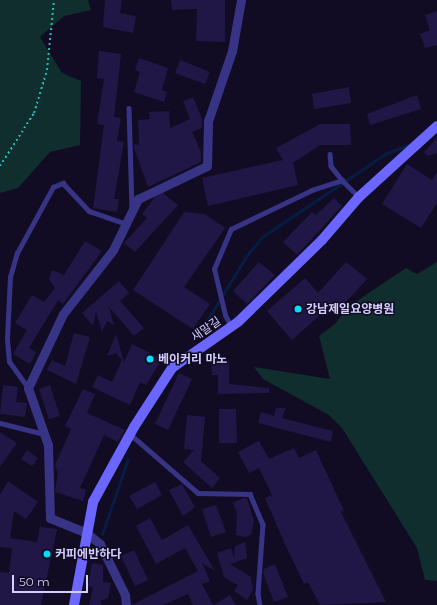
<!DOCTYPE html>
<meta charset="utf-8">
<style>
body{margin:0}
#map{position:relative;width:437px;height:605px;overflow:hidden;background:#110c23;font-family:Montserrat,"Noto Sans KR",sans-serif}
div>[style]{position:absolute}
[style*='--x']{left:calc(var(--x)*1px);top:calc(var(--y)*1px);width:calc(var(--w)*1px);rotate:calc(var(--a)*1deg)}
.green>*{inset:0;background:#0f2e2d}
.stream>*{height:3px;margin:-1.5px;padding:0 1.5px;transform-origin:1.5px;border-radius:1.5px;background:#061c42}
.building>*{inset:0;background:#211746}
.path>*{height:2px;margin-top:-1px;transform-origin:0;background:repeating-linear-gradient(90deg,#26bbb4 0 2px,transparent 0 5px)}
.lane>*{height:4.5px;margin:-2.25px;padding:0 2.25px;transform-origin:2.25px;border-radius:2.25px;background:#383485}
.street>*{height:9px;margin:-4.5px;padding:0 4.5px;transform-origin:4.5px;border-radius:4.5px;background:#383485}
.secondary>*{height:10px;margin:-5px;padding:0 5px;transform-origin:5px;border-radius:5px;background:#6b66ff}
.dots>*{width:11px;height:11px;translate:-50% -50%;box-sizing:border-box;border:2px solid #110c23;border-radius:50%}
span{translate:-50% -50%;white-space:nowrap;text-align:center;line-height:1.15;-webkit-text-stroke:3px #110c23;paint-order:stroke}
.poi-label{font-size:12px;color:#d5cfff;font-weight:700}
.left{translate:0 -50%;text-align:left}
.street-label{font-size:12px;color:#d5cfff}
.scale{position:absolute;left:12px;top:575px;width:76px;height:18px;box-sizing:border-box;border:2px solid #d5cfff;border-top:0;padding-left:5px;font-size:12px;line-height:14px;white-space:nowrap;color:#d5cfff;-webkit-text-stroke:3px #110c23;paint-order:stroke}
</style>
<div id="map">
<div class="green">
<i style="clip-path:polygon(0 0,88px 0,91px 10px,64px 16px,40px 37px,62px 73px,81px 81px,80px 145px,50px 152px,18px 188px,0 193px)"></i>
<i style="clip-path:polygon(437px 262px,437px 581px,425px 580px,417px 548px,342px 428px,329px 415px,263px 379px,254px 367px,330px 379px,319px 336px,335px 324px,348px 307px,406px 268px,417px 274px)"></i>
</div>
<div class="stream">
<i style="--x:198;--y:335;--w:94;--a:-58.5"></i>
<i style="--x:247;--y:255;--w:23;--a:-50"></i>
<i style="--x:262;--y:237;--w:148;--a:-34"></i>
<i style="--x:385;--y:154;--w:24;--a:-22"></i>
<i style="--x:102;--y:534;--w:79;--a:-70.9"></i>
</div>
<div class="building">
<i style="clip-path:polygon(105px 0,122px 0,120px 13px,136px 16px,133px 33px,103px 27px)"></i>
<i style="clip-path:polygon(171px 0,225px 0,225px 42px,196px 41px,197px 9px,172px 10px)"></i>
<i style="clip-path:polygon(437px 11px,437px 45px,425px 48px,420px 34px,430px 30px,425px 15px)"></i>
<i style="clip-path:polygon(99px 51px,121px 54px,114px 117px,121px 118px,117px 141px,124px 142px,114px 199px,119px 199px,117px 212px,93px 208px,104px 125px,97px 124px,104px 79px,97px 78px)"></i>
<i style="clip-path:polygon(139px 58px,168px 68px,162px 90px,167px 92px,164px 102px,134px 92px,140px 72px,135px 70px)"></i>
<i style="clip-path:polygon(180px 60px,210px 72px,205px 84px,175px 73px)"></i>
<i style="clip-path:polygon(349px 87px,351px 103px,314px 109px,312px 94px)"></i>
<i style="clip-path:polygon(417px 95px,421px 109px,370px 125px,367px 114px)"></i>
<i style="clip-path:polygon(193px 97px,202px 119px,202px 128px,192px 132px,201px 152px,201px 162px,148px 187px,134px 148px,134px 144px,139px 145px,138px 120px,150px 119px,149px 112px,169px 111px,170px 128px,190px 119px,183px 101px)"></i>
<i style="clip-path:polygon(320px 124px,350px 124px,351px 145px,320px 145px,293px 163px,298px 185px,208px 206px,202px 178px,283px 160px,276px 148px)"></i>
<i style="clip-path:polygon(437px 138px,437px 153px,428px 156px,424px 152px)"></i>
<i style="clip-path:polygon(407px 164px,432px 180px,437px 172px,437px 203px,421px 228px,382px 204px)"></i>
<i style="clip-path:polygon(163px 193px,178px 205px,135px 252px,124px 243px,147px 218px,142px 214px,155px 197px)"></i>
<i style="clip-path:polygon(334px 198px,342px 206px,297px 255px,283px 242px,312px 212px,316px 215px)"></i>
<i style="clip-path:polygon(184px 212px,205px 214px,225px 228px,184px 287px,210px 304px,193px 329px,133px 290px)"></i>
<i style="clip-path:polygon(85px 241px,102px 251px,63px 304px,58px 300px,29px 348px,36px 352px,30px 364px,13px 354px,27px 330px,15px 323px,32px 295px,44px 302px,55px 288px,49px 279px,52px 270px,64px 275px)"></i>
<i style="clip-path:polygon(259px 262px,275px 275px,247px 304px,233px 291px)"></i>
<i style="clip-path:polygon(346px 262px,367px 279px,342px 306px,336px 301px,292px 340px,267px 311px,305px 278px,318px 293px)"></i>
<i style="clip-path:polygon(119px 281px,129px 293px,120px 301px,144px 328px,134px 336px,109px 307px,114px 325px,107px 321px,102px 332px,96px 312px,93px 326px,82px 313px)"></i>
<i style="clip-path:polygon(74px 333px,90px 337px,76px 384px,47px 370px,52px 360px,65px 366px)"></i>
<i style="clip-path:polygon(116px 334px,124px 362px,132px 344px,162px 359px,146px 385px,140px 382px,130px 405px,92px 387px,98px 375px,112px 382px,122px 360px,116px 353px,107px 356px)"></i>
<i style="clip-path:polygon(211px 360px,229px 360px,229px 384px,269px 388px,269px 393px,218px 394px,218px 375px,212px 375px)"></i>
<i style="clip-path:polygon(179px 373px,192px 379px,168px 430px,155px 424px)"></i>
<i style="clip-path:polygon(3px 385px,18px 387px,16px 402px,27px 403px,25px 417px,0 414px)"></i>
<i style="clip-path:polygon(50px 385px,60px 416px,49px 419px,39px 389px)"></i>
<i style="clip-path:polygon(83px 389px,95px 394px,87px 413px,125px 430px,118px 442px,104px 435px,80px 488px,86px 490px,83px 501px,55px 492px,58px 472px,55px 465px,71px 429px,65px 426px)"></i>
<i style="clip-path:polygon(276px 408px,286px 408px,282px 418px,333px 431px,331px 442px,258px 423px,261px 412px,274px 416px)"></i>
<i style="clip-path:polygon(219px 409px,236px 409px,237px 443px,219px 443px)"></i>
<i style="clip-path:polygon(187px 415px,205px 417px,201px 461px,220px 478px,212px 488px,183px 462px,194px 450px,184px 449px)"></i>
<i style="clip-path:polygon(0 432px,17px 443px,0 467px)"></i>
<i style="clip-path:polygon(259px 441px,269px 459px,294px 448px,299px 458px,316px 450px,344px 511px,341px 512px,386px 602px,320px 605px,308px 582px,304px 584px,285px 544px,265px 498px,272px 495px,259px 468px,249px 473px,238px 452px)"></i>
<i style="clip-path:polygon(27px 450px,38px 458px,32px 466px,21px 459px)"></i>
<i style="clip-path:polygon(8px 481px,38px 502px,26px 519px,14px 511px,10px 538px,37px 542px,40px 527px,57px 529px,41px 605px,0 605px,0 572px,9px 573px,12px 548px,0 547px,0 495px)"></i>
<i style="clip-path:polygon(155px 482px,162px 495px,137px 509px,129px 496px)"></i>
<i style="clip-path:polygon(182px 484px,195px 507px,183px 516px,169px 490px)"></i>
<i style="clip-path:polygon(243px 498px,247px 498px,254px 521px,251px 535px,245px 537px,236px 535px,237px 513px,233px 503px)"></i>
<i style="clip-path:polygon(216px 505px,226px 532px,211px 537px,202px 509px)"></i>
<i style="clip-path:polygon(150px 518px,162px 540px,188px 525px,215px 571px,202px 563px,210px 581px,202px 584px,213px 605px,193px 605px,188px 594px,163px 605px,132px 605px,198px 571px,185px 548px,156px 564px,136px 526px)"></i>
<i style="clip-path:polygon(245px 542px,247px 558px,230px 564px,251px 577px,253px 590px,247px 600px,234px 591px,238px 585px,224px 577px,217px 553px,231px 548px,234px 558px,235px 546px)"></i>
<i style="clip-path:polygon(134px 550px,148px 580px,135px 586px,121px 556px)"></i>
<i style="clip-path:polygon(92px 563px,103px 565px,103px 582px,111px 583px,108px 598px,100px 601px,102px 605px,89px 605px,93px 587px,88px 586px)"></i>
<i style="clip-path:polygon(275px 564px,288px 597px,274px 602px,263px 573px,264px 569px)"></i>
<i style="clip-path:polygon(230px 595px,236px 605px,214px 605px)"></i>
</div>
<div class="path">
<i style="--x:0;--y:166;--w:63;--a:-57.3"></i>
<i style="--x:34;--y:113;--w:45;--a:-73.2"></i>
<i style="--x:47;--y:70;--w:70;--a:-84.3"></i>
</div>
<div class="lane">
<i style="--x:129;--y:108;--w:99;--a:88.3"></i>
<i style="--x:330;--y:154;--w:12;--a:85"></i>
<i style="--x:331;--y:166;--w:18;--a:52"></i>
<i style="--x:231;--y:327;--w:13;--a:-117"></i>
<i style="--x:225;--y:315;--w:47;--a:-103.4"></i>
<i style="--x:214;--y:269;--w:43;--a:-67"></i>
<i style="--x:231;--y:229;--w:90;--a:-25.7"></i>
<i style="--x:312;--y:190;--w:32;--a:-18"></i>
<i style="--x:342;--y:180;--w:24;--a:45"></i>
<i style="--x:28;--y:388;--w:32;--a:-126"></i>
<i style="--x:9;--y:362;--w:24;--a:-95"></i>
<i style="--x:7;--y:338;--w:61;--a:-87.2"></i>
<i style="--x:10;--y:277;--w:25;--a:-74"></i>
<i style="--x:17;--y:253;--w:75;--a:-61.4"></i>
<i style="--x:53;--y:187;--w:11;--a:-22"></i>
<i style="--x:63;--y:183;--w:38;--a:47"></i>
<i style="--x:89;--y:211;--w:39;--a:19"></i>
<i style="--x:0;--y:423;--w:45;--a:14"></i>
<i style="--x:130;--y:434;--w:90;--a:40.9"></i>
<i style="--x:198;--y:493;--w:52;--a:1.1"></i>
<i style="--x:250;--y:494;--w:33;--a:67"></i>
<i style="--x:263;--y:524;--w:70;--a:94.1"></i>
<i style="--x:258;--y:594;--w:11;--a:80"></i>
</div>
<div class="street">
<i style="--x:126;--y:605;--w:10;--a:-96"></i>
<i style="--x:125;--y:595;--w:57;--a:-116.1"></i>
<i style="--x:100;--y:544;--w:17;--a:-140"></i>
<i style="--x:87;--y:533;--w:40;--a:-158"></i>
<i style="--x:50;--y:518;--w:73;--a:-91.6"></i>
<i style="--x:48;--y:445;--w:60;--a:-109.3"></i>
<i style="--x:28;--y:388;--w:82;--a:-64.7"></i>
<i style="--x:63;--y:314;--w:81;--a:-52"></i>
<i style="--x:113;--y:250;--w:57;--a:-63.9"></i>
<i style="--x:138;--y:199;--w:76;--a:-25.6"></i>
<i style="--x:207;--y:166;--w:45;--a:-88.7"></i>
<i style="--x:208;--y:121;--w:74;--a:-71.1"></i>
<i style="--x:232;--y:51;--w:52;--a:-80"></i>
</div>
<div class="secondary">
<i style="--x:74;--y:605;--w:105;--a:-79.5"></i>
<i style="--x:93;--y:502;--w:85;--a:-61.3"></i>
<i style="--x:134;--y:427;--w:70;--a:-57.2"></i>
<i style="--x:172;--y:368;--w:80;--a:-34.9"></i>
<i style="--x:238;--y:322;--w:117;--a:-44.3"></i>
<i style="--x:322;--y:240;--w:57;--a:-49.3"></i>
<i style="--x:359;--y:197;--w:105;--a:-42.3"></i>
</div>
<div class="dots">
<i style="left:298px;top:309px;background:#00defa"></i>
<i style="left:150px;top:359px;background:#00defa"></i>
<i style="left:47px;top:554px;background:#00defa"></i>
</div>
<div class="poi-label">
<span class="left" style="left:306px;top:309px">강남제일요양병원</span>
<span class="left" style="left:158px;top:359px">베이커리 마노</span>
<span class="left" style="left:55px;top:554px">커피에반하다</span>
</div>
<div class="street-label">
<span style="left:206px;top:329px;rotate:-35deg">새말길</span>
</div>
<div class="scale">50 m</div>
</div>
